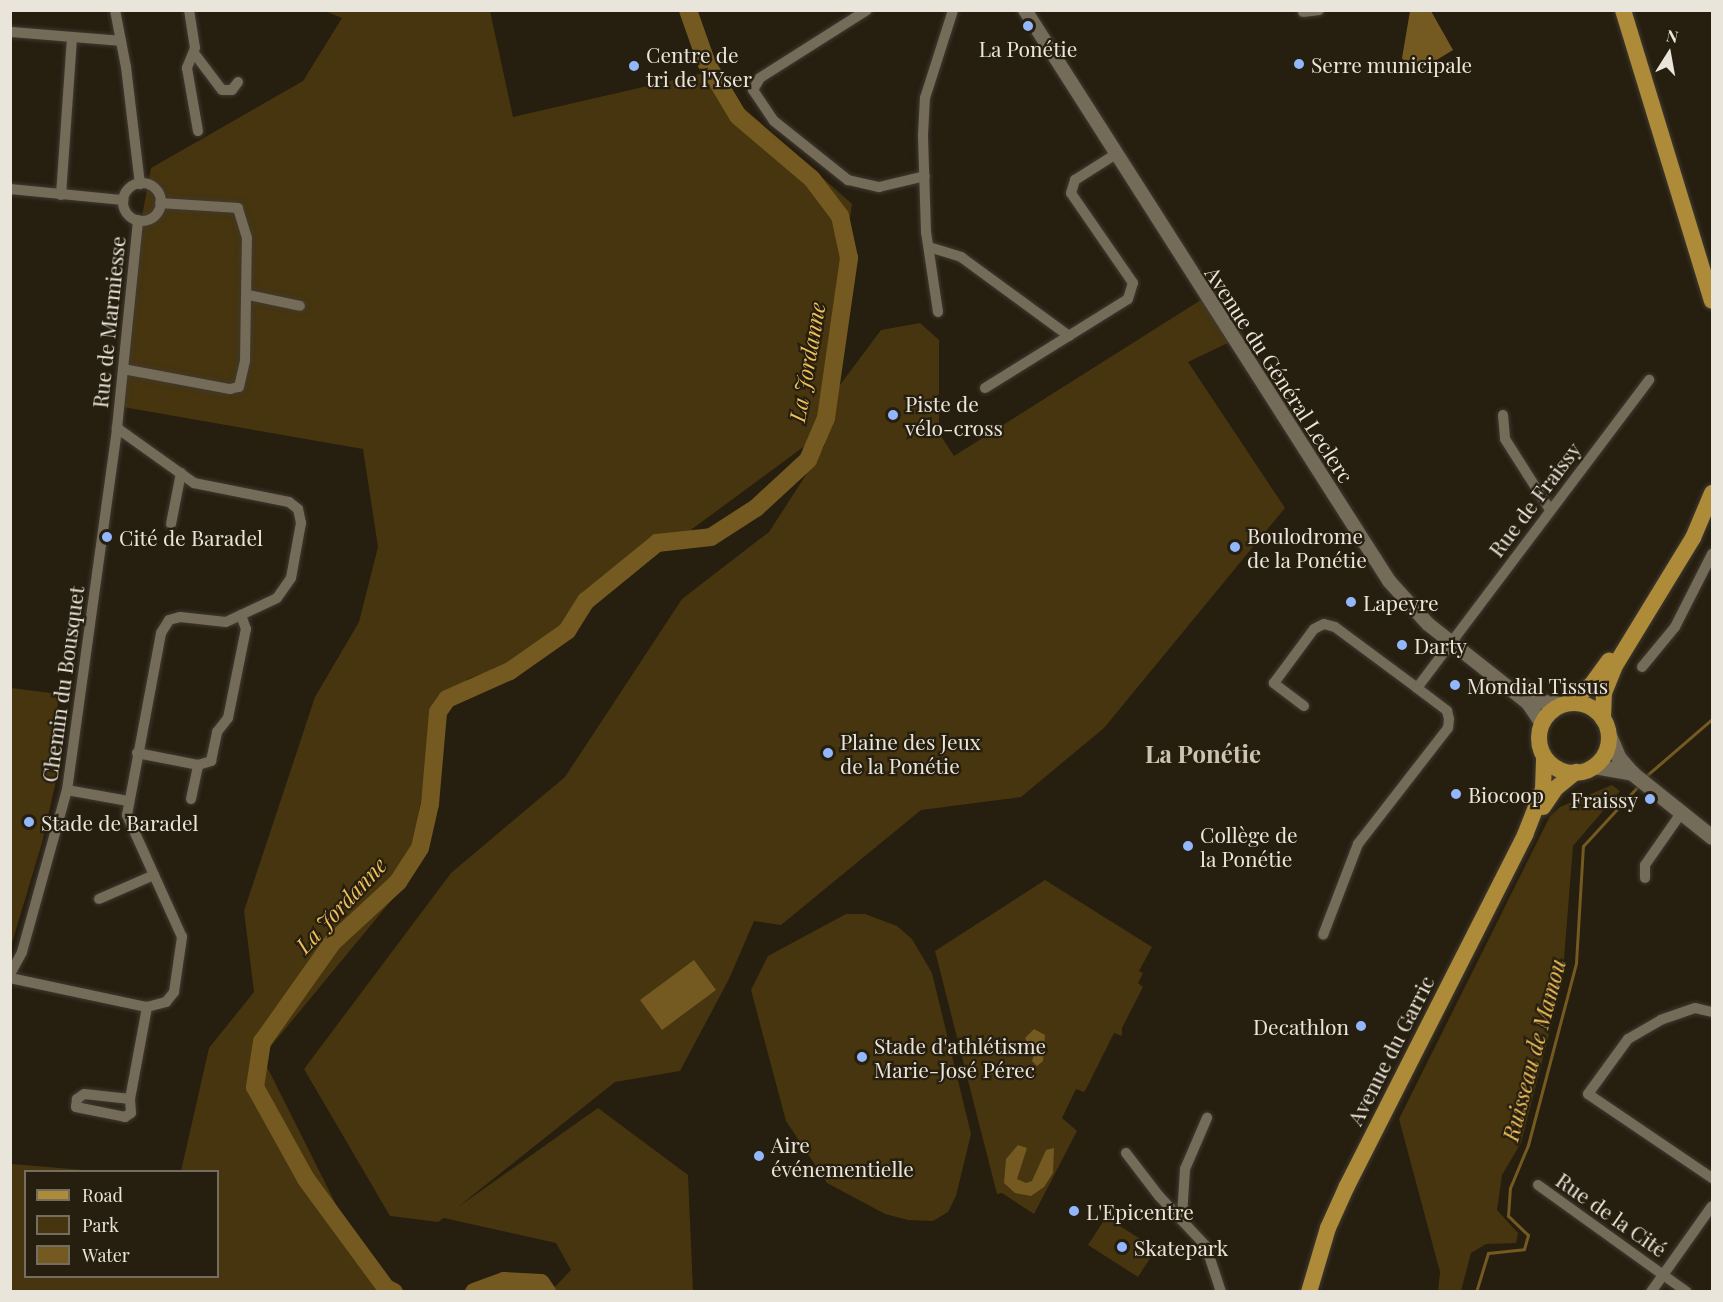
<!DOCTYPE html>
<meta charset="utf-8">
<style>
body{margin:0}
#map{position:relative;width:1723px;height:1302px;overflow:hidden;background:#261e0f;font-family:"Playfair Display",serif}
div>[style]{position:absolute}
[style*='--x']{left:calc(var(--x)*1px);top:calc(var(--y)*1px);width:calc(var(--w)*1px);rotate:calc(var(--a)*1deg)}
.green>*{inset:0;background:#46350e}
.water>*{inset:0;background:#745a21}
.stream>*{height:3px;margin:-1.5px;padding:0 1.5px;transform-origin:1.5px;border-radius:1.5px;background:#745a21}
.river>*{height:18px;margin:-9px;padding:0 9px;transform-origin:9px;border-radius:9px;background:#745a21}
.roads{filter:drop-shadow(0 0 2px #3f3930) drop-shadow(0 0 2px #3f3930)}
.minor>*{height:10px;margin:-5px;padding:0 5px;transform-origin:5px;border-radius:5px;background:#746b59}
.minor>.ring{margin:-5px;padding:0;box-sizing:content-box;background:none;border:10px solid #746b59;border-radius:50%}
.tertiary>*{height:14px;margin:-7px;padding:0 7px;transform-origin:7px;border-radius:7px;background:#746b59}
.secondary>*{height:15px;margin:-7.5px;padding:0 7.5px;transform-origin:7.5px;border-radius:7.5px;background:#746b59}
.primary>*{height:16px;margin:-8px;padding:0 8px;transform-origin:8px;border-radius:8px;background:#ae8b38}
.primary>.ring{margin:-8px;padding:0;box-sizing:content-box;background:none;border:16px solid #ae8b38;border-radius:50%}
.dots>*{width:16px;height:16px;translate:-50% -50%;box-sizing:border-box;border:3px solid #261e0f;border-radius:50%}
span{translate:-50% -50%;white-space:nowrap;text-align:center;line-height:1.15;-webkit-text-stroke:4.5px #261e0f;paint-order:stroke}
.poi-label{font-size:21px;color:#eae5db}
.left{translate:0 -50%;text-align:left}
.right{translate:-100% -50%;text-align:right}
.street-label{font-size:21px;color:#eae5db}
.water-label{font-size:22px;color:#f1c05a;font-style:italic}
.quarter-label{font-size:24px;color:#cdc3b0;font-weight:700}
.frame{position:absolute;inset:0;border:12px solid #eae5db;pointer-events:none}
.legend{position:absolute;left:24px;top:1170px;width:195px;height:108px;box-sizing:border-box;background:#261e0f;border:2px solid #746e61;margin:0;padding:8px 10px;list-style:none;font-size:18px;color:#eae5db}
.legend li{display:flex;align-items:center;gap:12px;height:30px}
.legend b{width:30px;border:2px solid #746e61}
.north{position:absolute;left:1639px;top:24px;width:60px;height:60px;-webkit-text-stroke:4px #261e0f;paint-order:stroke;rotate:11deg;font-size:16px;font-weight:700;line-height:24px;text-align:center;color:#eae5db}
.north::after{content:'';display:block;margin:auto;width:21px;height:27px;background:#eae5db;clip-path:polygon(50% 0,100% 100%,50% 72%,0 100%)}
</style>
<div id="map">
<div class="green">
<i style="clip-path:polygon(325px 11px,490px 11px,513px 117px,704px 73px,852px 204px,821px 434px,684px 535px,652px 543px,585px 596px,564px 630px,524px 658px,468px 679px,435px 709px,409px 879px,262px 1057px,370px 1272px,385px 1291px,11px 1292px,11px 1148px,12px 1164px,95px 1171px,26px 1172px,26px 1276px,218px 1276px,218px 1172px,181px 1171px,209px 1048px,254px 992px,244px 911px,315px 697px,359px 622px,378px 547px,363px 449px,123px 407px,140px 227px,151px 168px,303px 81px,342px 18px)"></i>
<i style="clip-path:polygon(1204px 298px,1232px 341px,1188px 362px,1285px 508px,1104px 728px,1021px 797px,921px 810px,781px 925px,754px 921px,729px 979px,680px 1071px,615px 1082px,458px 1207px,598px 1108px,688px 1175px,693px 1291px,551px 1291px,571px 1270px,556px 1243px,444px 1218px,438px 1222px,390px 1216px,304px 1069px,451px 873px,565px 777px,682px 599px,769px 532px,824px 447px,834px 393px,881px 330px,920px 323px,939px 340px,939px 433px,954px 456px)"></i>
<i style="clip-path:polygon(11px 688px,59px 694px,54px 733px,64px 746px,42px 843px,11px 946px)"></i>
<i style="clip-path:polygon(1612px 785px,1620px 791px,1573px 846px,1562px 984px,1521px 1143px,1502px 1175px,1497px 1210px,1518px 1233px,1516px 1243px,1486px 1244px,1471px 1253px,1461px 1291px,1438px 1291px,1440px 1272px,1399px 1119px,1550px 816px,1560px 807px)"></i>
<i style="clip-path:polygon(1045px 880px,1152px 947px,1139px 971px,1143px 973px,1138px 983px,1143px 987px,1122px 1028px,1122px 1036px,1114px 1033px,1087px 1087px,1084px 1092px,1076px 1089px,1062px 1118px,1077px 1131px,1034px 1214px,1002px 1193px,997px 1194px,935px 951px)"></i>
<i style="clip-path:polygon(846px 914px,865px 914px,897px 926px,912px 939px,932px 973px,971px 1134px,956px 1196px,948px 1212px,933px 1221px,908px 1220px,885px 1214px,827px 1183px,786px 1121px,751px 990px,768px 956px)"></i>
<i style="clip-path:polygon(1106px 1217px,1156px 1249px,1138px 1277px,1088px 1245px)"></i>
</div>
<div class="water">
<i style="clip-path:polygon(1410px 11px,1431px 11px,1453px 50px,1412px 75px,1402px 58px)"></i>
<i style="clip-path:polygon(694px 960px,716px 990px,662px 1030px,640px 1000px)"></i>
<i style="clip-path:polygon(1034px 1029px,1045px 1035px,1043px 1061px,1037px 1066px,1032px 1061px,1036px 1047px,1030px 1047px,1025px 1038px)"></i>
<i style="clip-path:polygon(1018px 1145px,1027px 1148px,1017px 1179px,1026px 1183px,1032px 1181px,1046px 1150px,1054px 1148px,1053px 1173px,1044px 1187px,1031px 1196px,1015px 1193px,1004px 1183px,1006px 1159px)"></i>
</div>
<div class="stream">
<i style="--x:1646;--y:776;--w:87;--a:-40.8"></i>
<i style="--x:1476;--y:1292;--w:41;--a:-72.9"></i>
<i style="--x:1488;--y:1253;--w:36;--a:-6"></i>
<i style="--x:1524;--y:1249;--w:15;--a:-74"></i>
<i style="--x:1528;--y:1235;--w:28;--a:-136"></i>
<i style="--x:1508;--y:1216;--w:28;--a:-86"></i>
<i style="--x:1510;--y:1188;--w:47;--a:-67.3"></i>
<i style="--x:1528;--y:1145;--w:188;--a:-75.2"></i>
<i style="--x:1576;--y:963;--w:117;--a:-86.6"></i>
<i style="--x:1583;--y:846;--w:84;--a:-47.4"></i>
</div>
<div class="river">
<i style="--x:394;--y:1292;--w:9;--a:-153"></i>
<i style="--x:386;--y:1288;--w:135;--a:-126.3"></i>
<i style="--x:306;--y:1179;--w:105;--a:-119"></i>
<i style="--x:255;--y:1087;--w:46;--a:-81.2"></i>
<i style="--x:262;--y:1042;--w:121;--a:-54.7"></i>
<i style="--x:332;--y:943;--w:90;--a:-42.7"></i>
<i style="--x:398;--y:882;--w:40;--a:-57.1"></i>
<i style="--x:420;--y:848;--w:45;--a:-77.2"></i>
<i style="--x:430;--y:804;--w:92;--a:-85"></i>
<i style="--x:438;--y:712;--w:16;--a:-55"></i>
<i style="--x:447;--y:699;--w:69;--a:-24"></i>
<i style="--x:510;--y:671;--w:70;--a:-35.1"></i>
<i style="--x:567;--y:631;--w:36;--a:-58"></i>
<i style="--x:586;--y:601;--w:92;--a:-39.2"></i>
<i style="--x:657;--y:543;--w:54;--a:-6.3"></i>
<i style="--x:711;--y:537;--w:54;--a:-32.8"></i>
<i style="--x:756;--y:508;--w:71;--a:-42.7"></i>
<i style="--x:808;--y:460;--w:46;--a:-66.8"></i>
<i style="--x:826;--y:418;--w:162;--a:-81.8"></i>
<i style="--x:849;--y:258;--w:43;--a:-102.1"></i>
<i style="--x:840;--y:216;--w:46;--a:-127.1"></i>
<i style="--x:812;--y:179;--w:97;--a:-139.6"></i>
<i style="--x:738;--y:116;--w:61;--a:-120.8"></i>
<i style="--x:707;--y:64;--w:57;--a:-109.4"></i>
<i style="--x:474;--y:1292;--w:32;--a:-20"></i>
<i style="--x:504;--y:1281;--w:37;--a:3"></i>
<i style="--x:541;--y:1283;--w:11;--a:56"></i>
</div>
<div class="roads">
<div class="minor">
<i style="--x:115;--y:10;--w:58;--a:79.1"></i>
<i style="--x:126;--y:67;--w:118;--a:83.2"></i>
<i style="--x:189;--y:10;--w:38;--a:81"></i>
<i style="--x:195;--y:48;--w:22;--a:112"></i>
<i style="--x:187;--y:68;--w:64;--a:80.1"></i>
<i style="--x:867;--y:10;--w:127;--a:147.6"></i>
<i style="--x:760;--y:78;--w:14;--a:120"></i>
<i style="--x:753;--y:90;--w:37;--a:56"></i>
<i style="--x:774;--y:121;--w:95;--a:38.6"></i>
<i style="--x:848;--y:180;--w:32;--a:13"></i>
<i style="--x:879;--y:187;--w:47;--a:-13.4"></i>
<i style="--x:1303;--y:12;--w:16;--a:-7"></i>
<i style="--x:10;--y:32;--w:111;--a:4.6"></i>
<i style="--x:194;--y:53;--w:46;--a:52.9"></i>
<i style="--x:222;--y:90;--w:10;--a:0"></i>
<i style="--x:232;--y:90;--w:10;--a:-53"></i>
<i class="ring" style="left:123px;top:183px;width:28px;height:28px"></i>
<i style="--x:10;--y:189;--w:114;--a:5.6"></i>
<i style="--x:61;--y:195;--w:158;--a:-86"></i>
<i style="--x:929;--y:247;--w:34;--a:17"></i>
<i style="--x:961;--y:257;--w:134;--a:36.2"></i>
<i style="--x:248;--y:295;--w:53;--a:11.9"></i>
<i style="--x:938;--y:312;--w:81;--a:-98.5"></i>
<i style="--x:926;--y:232;--w:97;--a:-91.8"></i>
<i style="--x:923;--y:135;--w:37;--a:-87"></i>
<i style="--x:925;--y:98;--w:92;--a:-72.3"></i>
<i style="--x:123;--y:369;--w:109;--a:10.6"></i>
<i style="--x:230;--y:389;--w:9;--a:-13"></i>
<i style="--x:239;--y:387;--w:27;--a:-77"></i>
<i style="--x:245;--y:361;--w:123;--a:-89.1"></i>
<i style="--x:247;--y:238;--w:31;--a:-107"></i>
<i style="--x:238;--y:208;--w:78;--a:-176.3"></i>
<i style="--x:985;--y:388;--w:168;--a:-31.9"></i>
<i style="--x:1128;--y:299;--w:17;--a:-73"></i>
<i style="--x:1133;--y:283;--w:109;--a:-124.6"></i>
<i style="--x:1071;--y:193;--w:14;--a:-73"></i>
<i style="--x:1075;--y:180;--w:49;--a:-32.4"></i>
<i style="--x:1503;--y:415;--w:24;--a:85"></i>
<i style="--x:1505;--y:439;--w:84;--a:57.6"></i>
<i style="--x:171;--y:524;--w:52;--a:-78.9"></i>
<i style="--x:1642;--y:667;--w:52;--a:-50.5"></i>
<i style="--x:1675;--y:627;--w:82;--a:-63.1"></i>
<i style="--x:1417;--y:688;--w:386;--a:-53"></i>
<i style="--x:1304;--y:706;--w:38;--a:-143"></i>
<i style="--x:1274;--y:683;--w:67;--a:-53.5"></i>
<i style="--x:1314;--y:629;--w:11;--a:-27"></i>
<i style="--x:1324;--y:624;--w:11;--a:15"></i>
<i style="--x:1335;--y:627;--w:102;--a:36.6"></i>
<i style="--x:1417;--y:688;--w:38;--a:37"></i>
<i style="--x:1447;--y:711;--w:8;--a:76"></i>
<i style="--x:1449;--y:719;--w:9;--a:96"></i>
<i style="--x:1448;--y:728;--w:147;--a:127.8"></i>
<i style="--x:1358;--y:844;--w:97;--a:111"></i>
<i style="--x:137;--y:753;--w:62;--a:11.1"></i>
<i style="--x:198;--y:765;--w:14;--a:-17"></i>
<i style="--x:211;--y:761;--w:30;--a:-78"></i>
<i style="--x:217;--y:732;--w:18;--a:-52"></i>
<i style="--x:228;--y:718;--w:91;--a:-78.6"></i>
<i style="--x:246;--y:629;--w:15;--a:-110"></i>
<i style="--x:67;--y:790;--w:62;--a:10.2"></i>
<i style="--x:191;--y:799;--w:35;--a:-78"></i>
<i style="--x:1645;--y:878;--w:13;--a:-90"></i>
<i style="--x:1645;--y:865;--w:65;--a:-55.1"></i>
<i style="--x:99;--y:899;--w:60;--a:-23.6"></i>
<i style="--x:10;--y:974;--w:25;--a:-61"></i>
<i style="--x:22;--y:952;--w:168;--a:-74.5"></i>
<i style="--x:67;--y:790;--w:365;--a:-82.1"></i>
<i style="--x:117;--y:428;--w:209;--a:-84.2"></i>
<i style="--x:10;--y:978;--w:140;--a:12"></i>
<i style="--x:147;--y:1007;--w:20;--a:-15"></i>
<i style="--x:166;--y:1002;--w:13;--a:-51"></i>
<i style="--x:174;--y:992;--w:56;--a:-81.7"></i>
<i style="--x:182;--y:937;--w:134;--a:-114.3"></i>
<i style="--x:127;--y:815;--w:185;--a:-79.4"></i>
<i style="--x:161;--y:633;--w:15;--a:-58"></i>
<i style="--x:169;--y:620;--w:11;--a:-15"></i>
<i style="--x:180;--y:617;--w:46;--a:6.2"></i>
<i style="--x:226;--y:622;--w:56;--a:-25.2"></i>
<i style="--x:277;--y:598;--w:24;--a:-55"></i>
<i style="--x:291;--y:578;--w:56;--a:-79.7"></i>
<i style="--x:301;--y:523;--w:14;--a:-102"></i>
<i style="--x:298;--y:509;--w:11;--a:-142"></i>
<i style="--x:289;--y:502;--w:97;--a:-168.7"></i>
<i style="--x:194;--y:483;--w:95;--a:-144.5"></i>
<i style="--x:1712;--y:1012;--w:17;--a:-167"></i>
<i style="--x:1695;--y:1008;--w:36;--a:161"></i>
<i style="--x:1661;--y:1020;--w:38;--a:150"></i>
<i style="--x:1628;--y:1039;--w:68;--a:126"></i>
<i style="--x:1588;--y:1094;--w:150;--a:34.1"></i>
<i style="--x:130;--y:1099;--w:46;--a:-173.8"></i>
<i style="--x:84;--y:1094;--w:9;--a:144"></i>
<i style="--x:77;--y:1099;--w:8;--a:97"></i>
<i style="--x:76;--y:1107;--w:50;--a:11.5"></i>
<i style="--x:125;--y:1117;--w:7;--a:-34"></i>
<i style="--x:131;--y:1113;--w:14;--a:-94"></i>
<i style="--x:130;--y:1099;--w:94;--a:-79.5"></i>
<i style="--x:1126;--y:1153;--w:54;--a:52.5"></i>
<i style="--x:1159;--y:1196;--w:69;--a:46.8"></i>
<i style="--x:1206;--y:1246;--w:48;--a:71.9"></i>
<i style="--x:1538;--y:1185;--w:183;--a:35.7"></i>
<i style="--x:1182;--y:1216;--w:47;--a:-86.3"></i>
<i style="--x:1185;--y:1169;--w:56;--a:-66.7"></i>
<i style="--x:1651;--y:1292;--w:105;--a:-54.7"></i>
</div>
<div class="tertiary">
<i style="--x:1025;--y:10;--w:677;--a:57.48"></i>
<i style="--x:1389;--y:581;--w:58;--a:47.8"></i>
<i style="--x:1428;--y:624;--w:127;--a:38.3"></i>
<i style="--x:1528;--y:703;--w:25;--a:56"></i>
<i style="--x:1521;--y:685;--w:28;--a:38"></i>
<i style="--x:1543;--y:702;--w:21;--a:5"></i>
</div>
<div class="secondary">
<i style="--x:1609;--y:735;--w:25;--a:67"></i>
<i style="--x:1619;--y:758;--w:20;--a:49"></i>
<i style="--x:1632;--y:773;--w:102;--a:38.7"></i>
<i style="--x:1594;--y:766;--w:39;--a:10"></i>
</div>
<div class="primary">
<i style="--x:1623;--y:10;--w:304;--a:73"></i>
<i style="--x:1568;--y:703;--w:31;--a:-38"></i>
<i style="--x:1592;--y:684;--w:29;--a:-54"></i>
<i class="ring" style="left:1539px;top:703px;width:54px;height:54px"></i>
<i style="--x:1603;--y:719;--w:26;--a:-88"></i>
<i style="--x:1604;--y:693;--w:31;--a:-68"></i>
<i style="--x:1616;--y:664;--w:148;--a:-58.6"></i>
<i style="--x:1693;--y:538;--w:49;--a:-67.1"></i>
<i style="--x:1543;--y:807;--w:23;--a:-56"></i>
<i style="--x:1556;--y:788;--w:26;--a:-39"></i>
<i style="--x:1309;--y:1292;--w:67;--a:-73.5"></i>
<i style="--x:1328;--y:1228;--w:46;--a:-65.7"></i>
<i style="--x:1347;--y:1186;--w:394;--a:-63.1"></i>
<i style="--x:1525;--y:835;--w:49;--a:-68.6"></i>
<i style="--x:1543;--y:789;--w:32;--a:-88"></i>
</div>
</div>
<div class="dots">
<i style="left:1028px;top:26px;background:#93b7fd"></i>
<i style="left:1299px;top:64px;background:#93b7fd"></i>
<i style="left:634px;top:66px;background:#93b7fd"></i>
<i style="left:893px;top:415px;background:#93b7fd"></i>
<i style="left:107px;top:537px;background:#93b7fd"></i>
<i style="left:1235px;top:547px;background:#93b7fd"></i>
<i style="left:1351px;top:602px;background:#93b7fd"></i>
<i style="left:1402px;top:645px;background:#93b7fd"></i>
<i style="left:1455px;top:685px;background:#93b7fd"></i>
<i style="left:828px;top:753px;background:#93b7fd"></i>
<i style="left:1456px;top:794px;background:#93b7fd"></i>
<i style="left:1650px;top:799px;background:#93b7fd"></i>
<i style="left:29px;top:822px;background:#93b7fd"></i>
<i style="left:1188px;top:846px;background:#93b7fd"></i>
<i style="left:1361px;top:1026px;background:#93b7fd"></i>
<i style="left:862px;top:1057px;background:#93b7fd"></i>
<i style="left:759px;top:1156px;background:#93b7fd"></i>
<i style="left:1074px;top:1211px;background:#93b7fd"></i>
<i style="left:1122px;top:1247px;background:#93b7fd"></i>
</div>
<div class="poi-label">
<span style="left:1028px;top:48px">La Ponétie</span>
<span class="left" style="left:646px;top:66px">Centre de<br>tri de l'Yser</span>
<span class="left" style="left:1311px;top:64px">Serre municipale</span>
<span class="left" style="left:905px;top:415px">Piste de<br>vélo-cross</span>
<span class="left" style="left:1247px;top:547px">Boulodrome<br>de la Ponétie</span>
<span class="left" style="left:119px;top:537px">Cité de Baradel</span>
<span class="left" style="left:1363px;top:602px">Lapeyre</span>
<span class="left" style="left:1414px;top:645px">Darty</span>
<span class="left" style="left:1467px;top:685px">Mondial Tissus</span>
<span class="left" style="left:840px;top:753px">Plaine des Jeux<br>de la Ponétie</span>
<span class="left" style="left:1468px;top:794px">Biocoop</span>
<span class="right" style="left:1638px;top:799px">Fraissy</span>
<span class="left" style="left:41px;top:822px">Stade de Baradel</span>
<span class="left" style="left:1200px;top:846px">Collège de<br>la Ponétie</span>
<span class="right" style="left:1349px;top:1026px">Decathlon</span>
<span class="left" style="left:874px;top:1057px">Stade d'athlétisme<br>Marie-José Pérec</span>
<span class="left" style="left:771px;top:1156px">Aire<br>événementielle</span>
<span class="left" style="left:1086px;top:1211px">L'Epicentre</span>
<span class="left" style="left:1134px;top:1247px">Skatepark</span>
</div>
<div class="street-label">
<span style="left:108px;top:322px;rotate:-84deg">Rue de Marmiesse</span>
<span style="left:1280px;top:374px;rotate:57deg">Avenue du Général Leclerc</span>
<span style="left:1534px;top:499px;rotate:-53deg">Rue de Fraissy</span>
<span style="left:62px;top:684px;rotate:-82deg">Chemin du Bousquet</span>
<span style="left:1390px;top:1050px;rotate:-63deg">Avenue du Garric</span>
<span style="left:1612px;top:1214px;rotate:35deg">Rue de la Cité</span>
</div>
<div class="water-label">
<span style="left:807px;top:362px;rotate:-80deg">La Jordanne</span>
<span style="left:341px;top:905px;rotate:-47deg">La Jordanne</span>
<span style="left:1534px;top:1050px;rotate:-75deg">Ruisseau de Mamou</span>
</div>
<div class="quarter-label">
<span style="left:1203px;top:754px">La Ponétie</span>
</div>
<div class="frame"></div>
<ul class="legend">
<li><b style="height:8px;background:#ae8b38"></b>Road</li>
<li><b style="height:16px;background:#46350e"></b>Park</li>
<li><b style="height:16px;background:#745a21"></b>Water</li>
</ul>
<div class="north">N</div>
</div>
